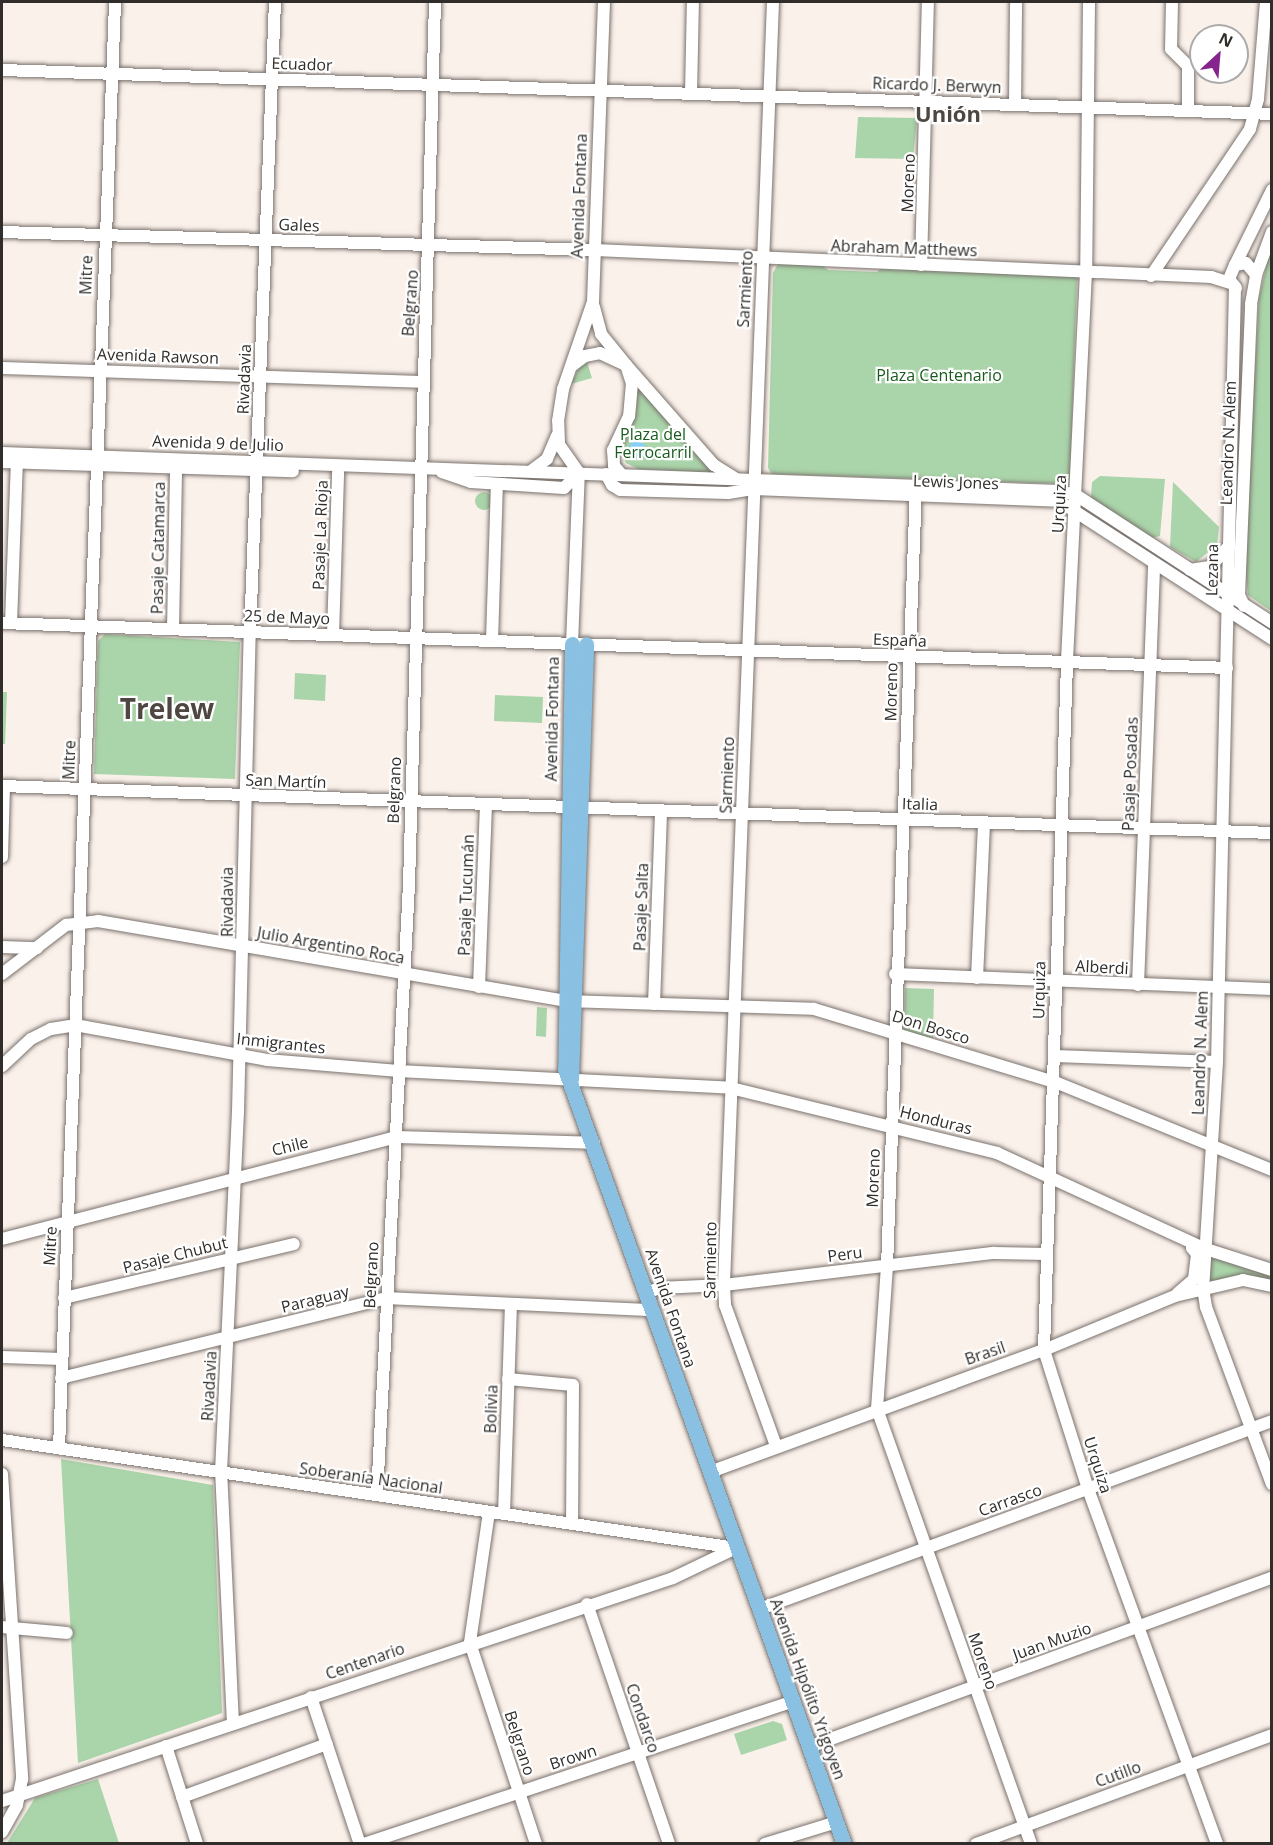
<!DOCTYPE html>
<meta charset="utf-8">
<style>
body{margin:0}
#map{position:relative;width:1273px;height:1845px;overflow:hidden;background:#fbf1eb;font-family:"Open Sans",sans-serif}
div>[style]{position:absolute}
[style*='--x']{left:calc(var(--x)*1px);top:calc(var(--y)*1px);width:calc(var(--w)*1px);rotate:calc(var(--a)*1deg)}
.green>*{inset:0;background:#aad4a9}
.round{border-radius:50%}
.water>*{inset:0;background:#88d0f7}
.roads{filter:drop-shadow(0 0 2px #79716c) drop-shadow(0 0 2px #79716c)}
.minor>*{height:12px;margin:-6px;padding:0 6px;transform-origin:6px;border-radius:6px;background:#fff}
.major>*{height:15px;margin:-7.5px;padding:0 7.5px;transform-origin:7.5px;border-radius:7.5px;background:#8ac1e3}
span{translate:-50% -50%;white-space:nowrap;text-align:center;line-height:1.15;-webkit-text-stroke:4.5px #fff;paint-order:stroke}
.street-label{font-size:16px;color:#302d2a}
.park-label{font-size:16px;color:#185b1e}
.district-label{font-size:22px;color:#4e4641;font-weight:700}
.town-label{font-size:28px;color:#4e4641;font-weight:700}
.frame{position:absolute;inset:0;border:3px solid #302d2a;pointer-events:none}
.north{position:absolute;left:1189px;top:24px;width:60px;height:60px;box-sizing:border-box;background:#fff;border:2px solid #acabaa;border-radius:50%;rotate:26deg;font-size:16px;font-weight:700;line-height:24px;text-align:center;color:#302d2a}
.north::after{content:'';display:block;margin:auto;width:21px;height:27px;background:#86248d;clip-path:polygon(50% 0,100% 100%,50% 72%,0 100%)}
</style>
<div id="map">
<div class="green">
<i style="clip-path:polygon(858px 117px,917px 118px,913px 159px,855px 158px)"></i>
<i style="clip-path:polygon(1271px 246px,1271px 611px,1248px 595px,1244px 557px,1259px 299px)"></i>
<i style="clip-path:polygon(779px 262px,820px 263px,828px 270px,877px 272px,883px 266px,1077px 277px,1070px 484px,772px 474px,768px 468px,773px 273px)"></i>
<i style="clip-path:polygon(587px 362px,592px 378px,571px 384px,579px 368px)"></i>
<i style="clip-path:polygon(636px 383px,715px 472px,715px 473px,638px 469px,626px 463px,620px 449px,637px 407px)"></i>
<i style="clip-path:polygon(1100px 476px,1165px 479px,1160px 536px,1152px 538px,1091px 498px,1092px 482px)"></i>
<i style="clip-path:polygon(1173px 482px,1219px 527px,1217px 545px,1196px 562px,1170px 547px)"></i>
<i class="round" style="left:475px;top:492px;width:18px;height:18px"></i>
<i style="clip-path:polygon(105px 634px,240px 642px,235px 779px,94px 774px,98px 641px)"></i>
<i style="clip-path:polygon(295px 673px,326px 675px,325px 701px,294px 699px)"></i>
<i style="clip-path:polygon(2px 692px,7px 692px,5px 744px,2px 744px)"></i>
<i style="clip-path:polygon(495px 695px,543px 697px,542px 723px,494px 721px)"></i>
<i style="clip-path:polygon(905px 988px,934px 989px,933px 1038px,904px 1033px)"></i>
<i style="clip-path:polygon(537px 1007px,547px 1008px,546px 1037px,536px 1036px)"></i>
<i style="clip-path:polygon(1217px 1257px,1271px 1274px,1271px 1282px,1208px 1280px,1209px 1261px)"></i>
<i style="clip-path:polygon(61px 1459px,213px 1485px,222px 1713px,78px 1763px)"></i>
<i style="clip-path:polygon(773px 1721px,782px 1724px,787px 1740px,741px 1755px,734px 1734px)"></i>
<i style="clip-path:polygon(98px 1779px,119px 1843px,7px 1843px,35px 1798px)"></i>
</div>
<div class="water">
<i class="round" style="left:628px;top:441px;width:18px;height:18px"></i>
</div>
<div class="roads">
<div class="minor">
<i style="--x:773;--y:2;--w:1284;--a:92.19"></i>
<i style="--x:724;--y:1285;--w:20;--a:87"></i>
<i style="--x:725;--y:1305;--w:150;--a:70.1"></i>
<i style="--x:1089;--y:2;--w:270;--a:90.6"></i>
<i style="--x:1086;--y:272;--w:391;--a:92.8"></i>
<i style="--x:1067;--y:663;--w:687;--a:91.92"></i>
<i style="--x:1044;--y:1350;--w:146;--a:72.4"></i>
<i style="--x:1088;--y:1489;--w:378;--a:70"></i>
<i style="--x:1172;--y:2;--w:47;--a:91.2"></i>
<i style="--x:1171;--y:49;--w:24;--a:45"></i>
<i style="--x:1188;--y:66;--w:45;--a:90"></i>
<i style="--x:2;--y:70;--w:1271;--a:1.98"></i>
<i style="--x:691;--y:94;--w:92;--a:-88.8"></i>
<i style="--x:1015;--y:104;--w:102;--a:-89.4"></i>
<i style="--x:2;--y:232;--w:593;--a:1.74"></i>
<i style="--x:595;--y:250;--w:617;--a:2.51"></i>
<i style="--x:1211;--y:277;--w:21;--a:17"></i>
<i style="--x:921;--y:265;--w:263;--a:-88.5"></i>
<i style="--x:1235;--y:265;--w:84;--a:-63.7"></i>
<i style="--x:1151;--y:276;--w:177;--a:-56"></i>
<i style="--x:1250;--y:129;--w:31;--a:-75"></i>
<i style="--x:1258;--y:99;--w:97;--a:-85.3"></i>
<i style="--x:1235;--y:287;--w:775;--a:91.33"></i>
<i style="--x:1217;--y:1062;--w:226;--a:93.5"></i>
<i style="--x:1203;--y:1288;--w:19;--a:81"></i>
<i style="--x:1206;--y:1307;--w:189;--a:69.6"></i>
<i style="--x:1236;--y:288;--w:11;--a:-128"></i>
<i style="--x:1229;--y:279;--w:15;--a:-67"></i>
<i style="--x:1235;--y:265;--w:11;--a:-10"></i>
<i style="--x:1246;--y:263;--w:16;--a:50"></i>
<i style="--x:594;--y:307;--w:28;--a:75"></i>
<i style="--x:601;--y:334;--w:40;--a:51"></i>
<i style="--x:626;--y:365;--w:19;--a:72"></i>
<i style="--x:632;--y:383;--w:33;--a:95"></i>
<i style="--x:629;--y:416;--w:38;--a:115"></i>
<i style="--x:613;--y:450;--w:16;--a:86"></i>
<i style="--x:614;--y:466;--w:12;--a:48"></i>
<i style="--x:573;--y:365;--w:15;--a:-37"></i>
<i style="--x:585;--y:356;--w:15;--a:-11"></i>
<i style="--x:600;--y:353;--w:29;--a:25"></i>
<i style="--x:626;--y:365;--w:133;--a:48.7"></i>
<i style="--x:714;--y:465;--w:25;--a:32"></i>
<i style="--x:2;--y:368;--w:420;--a:1.9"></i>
<i style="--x:2;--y:453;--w:1059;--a:2.06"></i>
<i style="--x:1060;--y:491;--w:16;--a:14"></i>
<i style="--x:1076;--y:495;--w:234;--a:33.1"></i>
<i style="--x:2;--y:462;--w:291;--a:1.8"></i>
<i style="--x:531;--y:471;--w:20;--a:-37"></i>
<i style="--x:547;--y:459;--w:25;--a:-67"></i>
<i style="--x:442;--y:472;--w:31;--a:19"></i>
<i style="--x:471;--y:482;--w:93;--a:3.7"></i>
<i style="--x:564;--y:488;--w:20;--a:-45"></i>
<i style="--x:606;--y:474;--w:13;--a:61"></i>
<i style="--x:612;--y:485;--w:9;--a:32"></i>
<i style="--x:620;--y:490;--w:108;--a:1.6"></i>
<i style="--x:728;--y:493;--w:25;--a:-9"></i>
<i style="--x:753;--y:489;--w:306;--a:2.2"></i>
<i style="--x:1059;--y:501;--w:254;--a:32.9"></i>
<i style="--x:916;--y:487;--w:780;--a:92.13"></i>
<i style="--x:887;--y:1266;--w:143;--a:94"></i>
<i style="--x:877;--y:1409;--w:461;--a:70.5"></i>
<i style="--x:1190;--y:570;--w:20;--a:-9"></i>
<i style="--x:1210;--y:567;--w:28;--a:-48"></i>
<i style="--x:1244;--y:606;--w:12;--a:-114"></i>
<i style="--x:1239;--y:595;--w:291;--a:-87.6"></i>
<i style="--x:1251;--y:304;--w:29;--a:-80"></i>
<i style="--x:1256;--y:275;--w:46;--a:-69.6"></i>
<i style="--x:2;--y:623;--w:1226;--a:2.1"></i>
<i style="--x:11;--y:623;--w:161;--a:-87.9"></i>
<i style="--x:173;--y:629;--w:162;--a:-88.9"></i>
<i style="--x:333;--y:635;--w:163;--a:-88.2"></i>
<i style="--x:492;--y:641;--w:157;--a:-88.2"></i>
<i style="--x:572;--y:644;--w:171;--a:-87.7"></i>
<i style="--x:579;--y:473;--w:35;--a:-125"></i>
<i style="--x:559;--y:444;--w:23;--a:-92"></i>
<i style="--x:558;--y:421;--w:32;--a:-81"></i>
<i style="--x:563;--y:389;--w:92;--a:-71"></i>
<i style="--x:593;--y:302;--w:300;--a:-87.9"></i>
<i style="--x:2;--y:786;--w:1271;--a:2.12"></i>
<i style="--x:2;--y:857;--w:71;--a:-88.4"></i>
<i style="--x:2;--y:947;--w:35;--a:2"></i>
<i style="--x:2;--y:974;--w:81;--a:-37.4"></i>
<i style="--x:66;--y:925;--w:32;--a:-7"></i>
<i style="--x:98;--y:921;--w:473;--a:9.7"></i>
<i style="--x:564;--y:1001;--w:250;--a:1.8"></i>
<i style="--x:814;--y:1009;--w:252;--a:16.9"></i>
<i style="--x:1055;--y:1082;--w:234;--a:22.1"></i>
<i style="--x:895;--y:974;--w:377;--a:2.3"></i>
<i style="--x:977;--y:978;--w:156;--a:-87.4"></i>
<i style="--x:1138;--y:985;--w:421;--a:-87.8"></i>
<i style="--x:479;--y:987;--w:182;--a:-87.8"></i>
<i style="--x:654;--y:1004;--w:192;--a:-87.9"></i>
<i style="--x:1055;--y:1056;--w:162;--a:2.1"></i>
<i style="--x:2;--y:1066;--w:40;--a:-43"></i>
<i style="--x:31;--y:1039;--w:22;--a:-27"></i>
<i style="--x:51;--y:1029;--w:24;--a:-9"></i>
<i style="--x:75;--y:1025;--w:195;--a:10.3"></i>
<i style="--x:267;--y:1060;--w:132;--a:4.8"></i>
<i style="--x:399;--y:1071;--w:332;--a:2.9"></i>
<i style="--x:731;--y:1088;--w:274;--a:13.7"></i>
<i style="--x:997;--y:1153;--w:230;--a:24.7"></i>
<i style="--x:1206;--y:1249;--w:69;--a:17.7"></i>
<i style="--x:2;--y:1239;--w:406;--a:-14.5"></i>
<i style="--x:395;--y:1137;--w:199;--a:1.7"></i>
<i style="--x:647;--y:1293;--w:13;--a:-23"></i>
<i style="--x:659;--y:1288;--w:65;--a:-2.6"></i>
<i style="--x:724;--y:1285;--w:272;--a:-6.8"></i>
<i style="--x:994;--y:1253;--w:53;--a:1.1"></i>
<i style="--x:1178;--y:1293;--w:21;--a:-41"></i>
<i style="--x:1194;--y:1279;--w:25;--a:-83"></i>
<i style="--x:1197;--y:1254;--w:8;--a:-130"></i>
<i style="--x:64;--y:1298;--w:236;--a:-13.2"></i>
<i style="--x:2;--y:1357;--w:60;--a:1.9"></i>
<i style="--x:61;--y:1378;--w:335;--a:-13.8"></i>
<i style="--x:386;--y:1298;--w:267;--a:2.6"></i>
<i style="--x:508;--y:1379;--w:65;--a:5.3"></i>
<i style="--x:573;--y:1385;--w:139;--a:90.4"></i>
<i style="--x:2;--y:1440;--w:742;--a:8.37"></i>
<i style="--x:59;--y:1448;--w:1447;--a:-87.78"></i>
<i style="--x:710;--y:1472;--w:356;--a:-20.1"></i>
<i style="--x:1044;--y:1350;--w:142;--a:-22.4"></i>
<i style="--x:1175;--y:1296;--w:70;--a:-13.2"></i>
<i style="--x:1243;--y:1280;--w:30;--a:12"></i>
<i style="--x:2;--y:1474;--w:306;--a:86.2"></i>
<i style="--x:22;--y:1779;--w:26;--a:101"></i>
<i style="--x:17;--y:1805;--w:31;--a:119"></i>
<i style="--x:377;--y:1495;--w:612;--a:-87"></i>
<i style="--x:409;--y:884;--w:882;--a:-88.31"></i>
<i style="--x:489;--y:1512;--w:132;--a:98.3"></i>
<i style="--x:470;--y:1643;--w:212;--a:71.8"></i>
<i style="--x:504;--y:1514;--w:209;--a:-88.1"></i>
<i style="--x:587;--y:1604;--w:254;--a:71.1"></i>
<i style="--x:760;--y:1609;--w:545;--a:-20.16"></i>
<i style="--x:2;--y:1627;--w:65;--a:5.3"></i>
<i style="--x:311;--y:1697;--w:155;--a:71.6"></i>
<i style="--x:233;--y:1724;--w:252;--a:-92.7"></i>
<i style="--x:221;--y:1472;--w:360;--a:-87.3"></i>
<i style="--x:238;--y:1112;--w:480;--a:-88.6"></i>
<i style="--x:250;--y:632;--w:630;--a:-87.73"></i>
<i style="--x:166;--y:1746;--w:103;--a:72.4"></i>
<i style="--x:809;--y:1747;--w:493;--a:-20.1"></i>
<i style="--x:182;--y:1797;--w:154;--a:-20.1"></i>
<i style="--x:2;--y:1801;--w:707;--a:-18.38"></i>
<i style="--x:673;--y:1578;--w:70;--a:-25.5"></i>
<i style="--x:364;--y:1844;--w:452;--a:-18.4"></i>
<i style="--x:765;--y:1844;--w:75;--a:-17"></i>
<i style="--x:976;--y:1844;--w:315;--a:-20.2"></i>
</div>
<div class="major">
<i style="--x:572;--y:644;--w:425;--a:90.9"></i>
<i style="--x:565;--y:1069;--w:824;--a:70.2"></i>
<i style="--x:571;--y:1079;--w:435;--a:-88"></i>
</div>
</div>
<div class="street-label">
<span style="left:302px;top:64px;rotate:2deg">Ecuador</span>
<span style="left:937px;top:85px;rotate:2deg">Ricardo J. Berwyn</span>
<span style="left:908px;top:183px;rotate:-88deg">Moreno</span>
<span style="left:579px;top:196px;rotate:-88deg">Avenida Fontana</span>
<span style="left:299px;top:225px;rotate:2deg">Gales</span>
<span style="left:904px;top:248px;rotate:2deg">Abraham Matthews</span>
<span style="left:86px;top:275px;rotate:-88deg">Mitre</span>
<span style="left:745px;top:289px;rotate:-87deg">Sarmiento</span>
<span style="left:410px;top:303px;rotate:-86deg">Belgrano</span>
<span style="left:158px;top:356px;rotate:2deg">Avenida Rawson</span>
<span style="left:244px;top:379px;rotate:-88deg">Rivadavia</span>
<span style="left:218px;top:443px;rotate:2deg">Avenida 9 de Julio</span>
<span style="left:1228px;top:443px;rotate:-88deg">Leandro N. Alem</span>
<span style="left:956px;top:482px;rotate:2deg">Lewis Jones</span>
<span style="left:1059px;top:504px;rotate:-87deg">Urquiza</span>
<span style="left:320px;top:535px;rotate:-88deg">Pasaje La Rioja</span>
<span style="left:158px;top:548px;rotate:-89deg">Pasaje Catamarca</span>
<span style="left:1212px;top:570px;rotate:-89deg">Lezana</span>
<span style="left:287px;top:617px;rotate:2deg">25 de Mayo</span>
<span style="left:900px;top:640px;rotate:2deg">España</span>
<span style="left:891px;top:692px;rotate:-89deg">Moreno</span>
<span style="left:552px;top:719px;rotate:-89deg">Avenida Fontana</span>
<span style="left:69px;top:760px;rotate:-88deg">Mitre</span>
<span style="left:1130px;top:774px;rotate:-88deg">Pasaje Posadas</span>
<span style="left:727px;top:775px;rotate:-88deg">Sarmiento</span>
<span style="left:286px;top:781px;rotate:2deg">San Martín</span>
<span style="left:394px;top:790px;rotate:-88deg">Belgrano</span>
<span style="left:920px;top:804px;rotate:2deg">Italia</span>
<span style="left:466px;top:895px;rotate:-88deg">Pasaje Tucumán</span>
<span style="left:227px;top:902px;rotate:-90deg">Rivadavia</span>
<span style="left:641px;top:907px;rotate:-88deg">Pasaje Salta</span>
<span style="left:331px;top:945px;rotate:10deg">Julio Argentino Roca</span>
<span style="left:1102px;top:967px;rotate:3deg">Alberdi</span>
<span style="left:1039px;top:990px;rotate:-89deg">Urquiza</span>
<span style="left:931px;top:1027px;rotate:17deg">Don Bosco</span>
<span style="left:281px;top:1043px;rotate:6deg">Inmigrantes</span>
<span style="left:1200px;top:1053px;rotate:-88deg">Leandro N. Alem</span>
<span style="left:936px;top:1120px;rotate:14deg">Honduras</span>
<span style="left:290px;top:1146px;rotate:-14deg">Chile</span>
<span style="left:873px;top:1178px;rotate:-88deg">Moreno</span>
<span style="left:50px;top:1246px;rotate:-87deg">Mitre</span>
<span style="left:845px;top:1254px;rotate:-7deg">Peru</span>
<span style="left:175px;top:1255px;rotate:-14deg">Pasaje Chubut</span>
<span style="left:710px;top:1260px;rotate:-89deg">Sarmiento</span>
<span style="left:371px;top:1275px;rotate:-87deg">Belgrano</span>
<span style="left:315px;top:1299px;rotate:-14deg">Paraguay</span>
<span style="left:671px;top:1308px;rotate:71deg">Avenida Fontana</span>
<span style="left:985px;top:1353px;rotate:-19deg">Brasil</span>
<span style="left:209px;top:1386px;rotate:-87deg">Rivadavia</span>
<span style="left:491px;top:1409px;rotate:-88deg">Bolivia</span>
<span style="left:1098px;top:1465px;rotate:72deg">Urquiza</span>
<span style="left:371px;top:1478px;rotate:8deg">Soberanía Nacional</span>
<span style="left:1010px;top:1500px;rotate:-20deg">Carrasco</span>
<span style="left:1052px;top:1641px;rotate:-20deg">Juan Muzio</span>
<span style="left:365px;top:1661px;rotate:-19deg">Centenario</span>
<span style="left:983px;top:1661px;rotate:71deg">Moreno</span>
<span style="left:808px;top:1689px;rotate:70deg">Avenida Hipólito Yrigoyen</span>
<span style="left:643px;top:1718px;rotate:71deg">Condarco</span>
<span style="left:520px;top:1743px;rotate:72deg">Belgrano</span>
<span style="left:573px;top:1757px;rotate:-18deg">Brown</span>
<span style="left:1118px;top:1774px;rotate:-20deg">Cutillo</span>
</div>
<div class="park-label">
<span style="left:939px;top:375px">Plaza Centenario</span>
<span style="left:653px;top:443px">Plaza del<br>Ferrocarril</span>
</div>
<div class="district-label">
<span style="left:948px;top:114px">Unión</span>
</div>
<div class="town-label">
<span style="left:167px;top:708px">Trelew</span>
</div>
<div class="frame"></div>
<div class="north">N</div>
</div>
